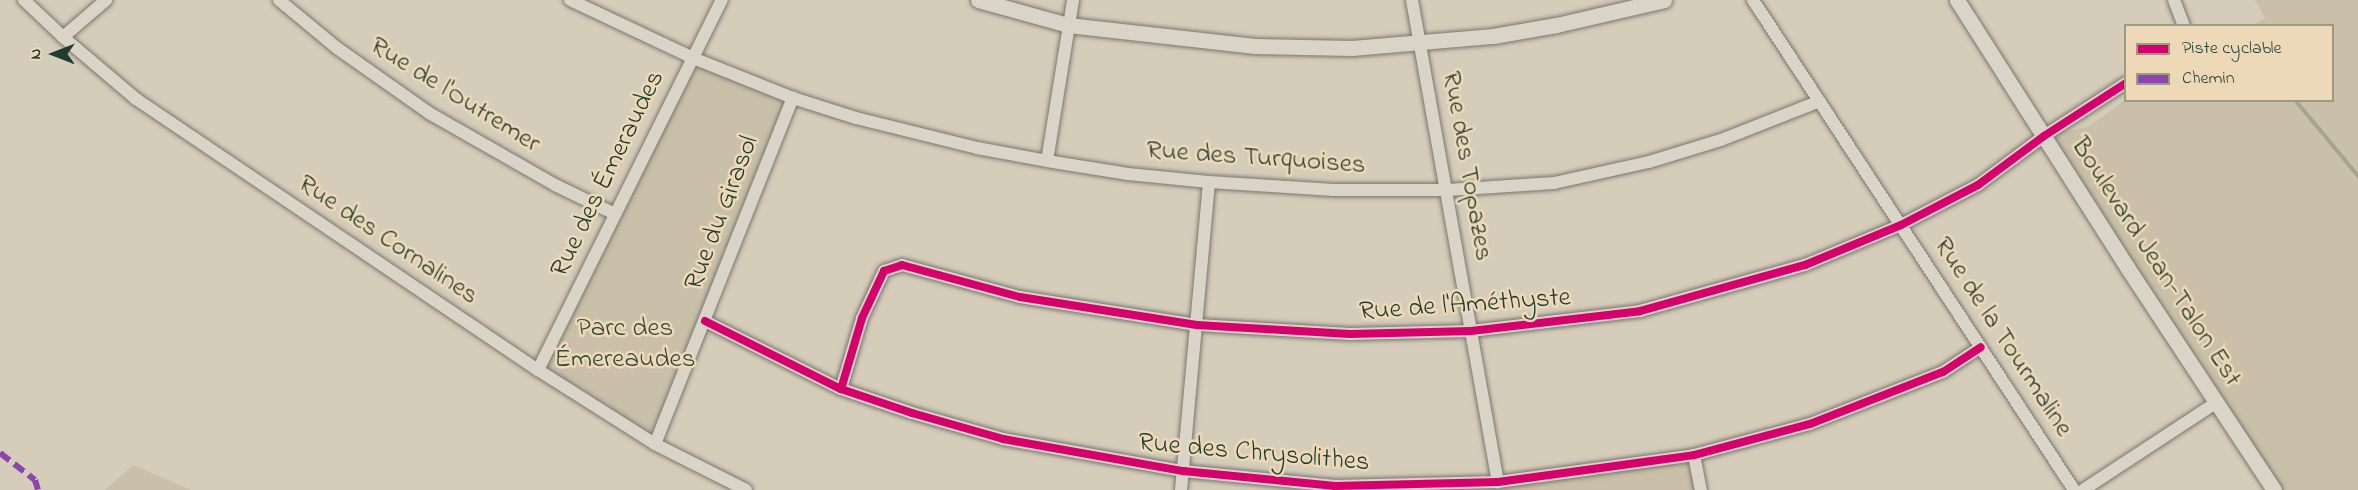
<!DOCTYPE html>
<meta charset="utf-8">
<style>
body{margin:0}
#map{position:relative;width:2358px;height:490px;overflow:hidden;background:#d6ccba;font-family:"Indie Flower",sans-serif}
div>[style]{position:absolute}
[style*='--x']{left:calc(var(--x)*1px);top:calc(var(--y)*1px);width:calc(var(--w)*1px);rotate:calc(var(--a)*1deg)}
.green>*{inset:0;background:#cac0a9}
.stream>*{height:4px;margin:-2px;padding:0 2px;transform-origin:2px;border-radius:2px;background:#a6a48f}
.roads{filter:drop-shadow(0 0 2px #77786e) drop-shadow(0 0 2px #77786e)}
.minor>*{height:12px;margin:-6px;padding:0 6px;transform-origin:6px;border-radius:6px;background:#dad3c7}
.tertiary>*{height:15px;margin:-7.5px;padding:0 7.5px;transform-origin:7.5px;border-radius:7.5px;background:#dad3c7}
.quiet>*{height:6px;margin-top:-3px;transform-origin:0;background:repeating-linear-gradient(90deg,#8e44ad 0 12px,transparent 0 18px)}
.cycleway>*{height:8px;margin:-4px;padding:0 4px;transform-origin:4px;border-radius:4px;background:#d6006c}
span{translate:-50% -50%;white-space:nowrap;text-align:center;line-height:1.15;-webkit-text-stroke:5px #edd9b7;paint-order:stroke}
.street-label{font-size:27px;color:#1f3d34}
.park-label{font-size:27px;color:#2f493e}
.legend{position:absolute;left:2124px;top:24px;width:210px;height:78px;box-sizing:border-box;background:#edd9b7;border:2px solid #9b9b83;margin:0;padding:8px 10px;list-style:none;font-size:18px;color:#1f3d34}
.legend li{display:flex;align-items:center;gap:12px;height:30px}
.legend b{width:30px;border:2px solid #9b9b83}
.north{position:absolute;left:24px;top:24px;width:60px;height:60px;-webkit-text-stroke:4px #edd9b7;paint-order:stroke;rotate:270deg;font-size:16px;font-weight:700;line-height:24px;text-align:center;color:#1f3d34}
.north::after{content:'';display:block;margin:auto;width:21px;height:27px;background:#1f3d34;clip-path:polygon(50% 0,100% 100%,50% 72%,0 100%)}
</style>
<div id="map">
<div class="green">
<i style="clip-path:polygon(2255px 0,2358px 0,2358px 490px,2274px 490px,2044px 136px,2088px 127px,2125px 100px,2332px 100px,2332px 26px,2253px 25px,2265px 18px)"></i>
<i style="clip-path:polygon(693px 58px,793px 98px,655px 444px,538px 370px)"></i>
<i style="clip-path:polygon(1694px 455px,1701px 490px,1335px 490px,1498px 482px)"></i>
<i style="clip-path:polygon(133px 465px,191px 490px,105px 490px)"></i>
</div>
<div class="stream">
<i style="--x:2295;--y:100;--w:99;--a:50.3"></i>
</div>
<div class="roads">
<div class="minor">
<i style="--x:24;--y:0;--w:54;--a:43.5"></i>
<i style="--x:63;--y:37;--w:96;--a:40.3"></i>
<i style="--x:136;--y:99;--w:485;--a:34"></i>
<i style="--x:538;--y:370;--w:138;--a:32.3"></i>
<i style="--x:655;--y:444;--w:102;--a:26.8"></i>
<i style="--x:279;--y:0;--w:75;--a:39.6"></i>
<i style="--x:337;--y:48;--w:113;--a:35.2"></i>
<i style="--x:429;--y:113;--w:145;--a:29.7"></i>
<i style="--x:555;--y:185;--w:67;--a:25.8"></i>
<i style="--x:570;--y:0;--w:136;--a:25.2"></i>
<i style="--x:693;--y:58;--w:108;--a:21.8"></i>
<i style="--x:793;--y:98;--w:66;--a:17.6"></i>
<i style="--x:856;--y:118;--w:125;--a:13.9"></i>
<i style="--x:977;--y:148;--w:71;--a:10.5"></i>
<i style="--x:1047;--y:161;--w:82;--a:9.1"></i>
<i style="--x:1128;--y:174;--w:81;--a:5.6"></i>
<i style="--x:1209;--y:182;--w:125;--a:3.7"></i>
<i style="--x:1334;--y:190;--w:114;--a:0"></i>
<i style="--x:1448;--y:190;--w:106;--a:-3.8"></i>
<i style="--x:1554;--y:183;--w:97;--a:-12.5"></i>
<i style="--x:1649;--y:162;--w:75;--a:-17"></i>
<i style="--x:1721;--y:140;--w:106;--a:-21.5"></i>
<i style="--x:1412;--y:0;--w:490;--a:79.9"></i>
<i style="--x:1753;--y:0;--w:586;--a:56.77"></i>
<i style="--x:2174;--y:0;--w:28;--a:69"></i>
<i style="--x:63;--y:37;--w:57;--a:-40.7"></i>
<i style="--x:1047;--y:161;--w:163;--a:-80.8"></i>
<i style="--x:705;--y:321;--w:152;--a:26.6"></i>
<i style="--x:841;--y:389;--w:75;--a:18.7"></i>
<i style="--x:912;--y:413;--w:95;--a:15.9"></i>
<i style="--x:1003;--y:439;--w:183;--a:10.1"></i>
<i style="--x:1183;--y:471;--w:153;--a:5.6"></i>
<i style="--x:1335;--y:486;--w:163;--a:-1.4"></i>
<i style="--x:1498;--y:482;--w:198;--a:-7.8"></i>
<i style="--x:1694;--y:455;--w:120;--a:-15"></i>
<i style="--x:1810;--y:424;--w:143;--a:-21.4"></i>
<i style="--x:1943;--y:372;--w:45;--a:-33.3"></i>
<i style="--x:538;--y:370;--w:413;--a:-63.6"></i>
<i style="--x:841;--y:389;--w:74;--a:-73.5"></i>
<i style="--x:862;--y:318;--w:52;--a:-64.9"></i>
<i style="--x:884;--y:271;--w:19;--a:-18"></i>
<i style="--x:902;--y:265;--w:122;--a:15.2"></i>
<i style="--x:1020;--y:297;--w:179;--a:9"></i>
<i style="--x:1197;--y:325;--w:153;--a:3.4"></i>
<i style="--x:1350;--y:334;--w:121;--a:-1.4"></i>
<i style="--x:1471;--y:331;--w:170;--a:-6.7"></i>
<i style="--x:1640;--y:311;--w:171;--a:-15.6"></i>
<i style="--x:1805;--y:265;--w:104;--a:-22.6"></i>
<i style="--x:1901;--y:225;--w:87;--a:-27.5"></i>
<i style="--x:1978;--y:185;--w:82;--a:-36.6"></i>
<i style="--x:2044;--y:136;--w:98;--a:-32.9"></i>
<i style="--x:655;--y:444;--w:373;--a:-68.3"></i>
<i style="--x:1694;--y:455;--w:36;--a:79"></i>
<i style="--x:1181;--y:490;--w:309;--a:-84.8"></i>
<i style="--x:2083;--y:490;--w:160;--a:-33.3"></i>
</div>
<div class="tertiary">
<i style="--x:978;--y:0;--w:93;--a:15.5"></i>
<i style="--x:1068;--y:25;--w:188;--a:6.4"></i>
<i style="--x:1255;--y:46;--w:97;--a:1.2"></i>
<i style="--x:1352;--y:48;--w:142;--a:-4.9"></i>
<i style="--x:1493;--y:36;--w:64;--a:-9.9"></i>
<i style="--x:1556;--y:25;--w:111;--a:-13"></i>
<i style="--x:1957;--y:0;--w:317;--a:57.5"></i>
<i style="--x:2127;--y:267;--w:267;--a:56.6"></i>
</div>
</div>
<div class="quiet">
<i style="--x:0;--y:453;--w:44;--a:37.6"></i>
<i style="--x:35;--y:480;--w:10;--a:73"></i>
</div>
<div class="cycleway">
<i style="--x:705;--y:321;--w:152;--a:26.6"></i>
<i style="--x:841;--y:389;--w:75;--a:18.7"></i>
<i style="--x:912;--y:413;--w:95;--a:15.9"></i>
<i style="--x:1003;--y:439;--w:183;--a:10.1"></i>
<i style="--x:1183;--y:471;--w:153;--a:5.6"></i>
<i style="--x:1335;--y:486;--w:163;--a:-1.4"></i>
<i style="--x:1498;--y:482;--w:198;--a:-7.8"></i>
<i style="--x:1694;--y:455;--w:120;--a:-15"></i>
<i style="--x:1810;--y:424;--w:143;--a:-21.4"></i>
<i style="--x:1943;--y:372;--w:45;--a:-33.3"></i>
<i style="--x:841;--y:389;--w:74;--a:-73.5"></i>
<i style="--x:862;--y:318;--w:52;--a:-64.9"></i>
<i style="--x:884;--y:271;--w:19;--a:-18"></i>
<i style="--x:902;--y:265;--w:122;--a:15.2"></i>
<i style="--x:1020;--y:297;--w:179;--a:9"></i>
<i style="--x:1197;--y:325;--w:153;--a:3.4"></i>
<i style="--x:1350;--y:334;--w:121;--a:-1.4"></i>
<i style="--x:1471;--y:331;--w:170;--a:-6.7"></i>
<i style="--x:1640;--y:311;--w:171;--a:-15.6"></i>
<i style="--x:1805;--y:265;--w:104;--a:-22.6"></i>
<i style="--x:1901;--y:225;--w:87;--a:-27.5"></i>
<i style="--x:1978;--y:185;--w:82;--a:-36.6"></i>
<i style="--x:2044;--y:136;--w:98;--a:-32.9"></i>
</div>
<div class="street-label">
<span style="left:455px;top:95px;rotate:32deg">Rue de l'Outremer</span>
<span style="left:1256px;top:158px;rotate:4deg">Rue des Turquoises</span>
<span style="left:1467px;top:166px;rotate:80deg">Rue des Topazes</span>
<span style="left:608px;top:174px;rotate:-64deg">Rue des Émeraudes</span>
<span style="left:722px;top:213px;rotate:-69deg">Rue du Girasol</span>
<span style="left:388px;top:240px;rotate:34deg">Rue des Cornalines</span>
<span style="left:2156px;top:262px;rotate:57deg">Boulevard Jean-Talon Est</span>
<span style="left:1465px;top:305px;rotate:-4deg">Rue de l'Améthyste</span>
<span style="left:2003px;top:337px;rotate:57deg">Rue de la Tourmaline</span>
<span style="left:1254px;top:453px;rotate:5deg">Rue des Chrysolithes</span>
</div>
<div class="park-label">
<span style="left:625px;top:344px">Parc des<br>Émereaudes</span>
</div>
<ul class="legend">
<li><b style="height:8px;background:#d6006c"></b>Piste cyclable</li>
<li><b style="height:8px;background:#8e44ad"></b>Chemin</li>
</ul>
<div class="north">N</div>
</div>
